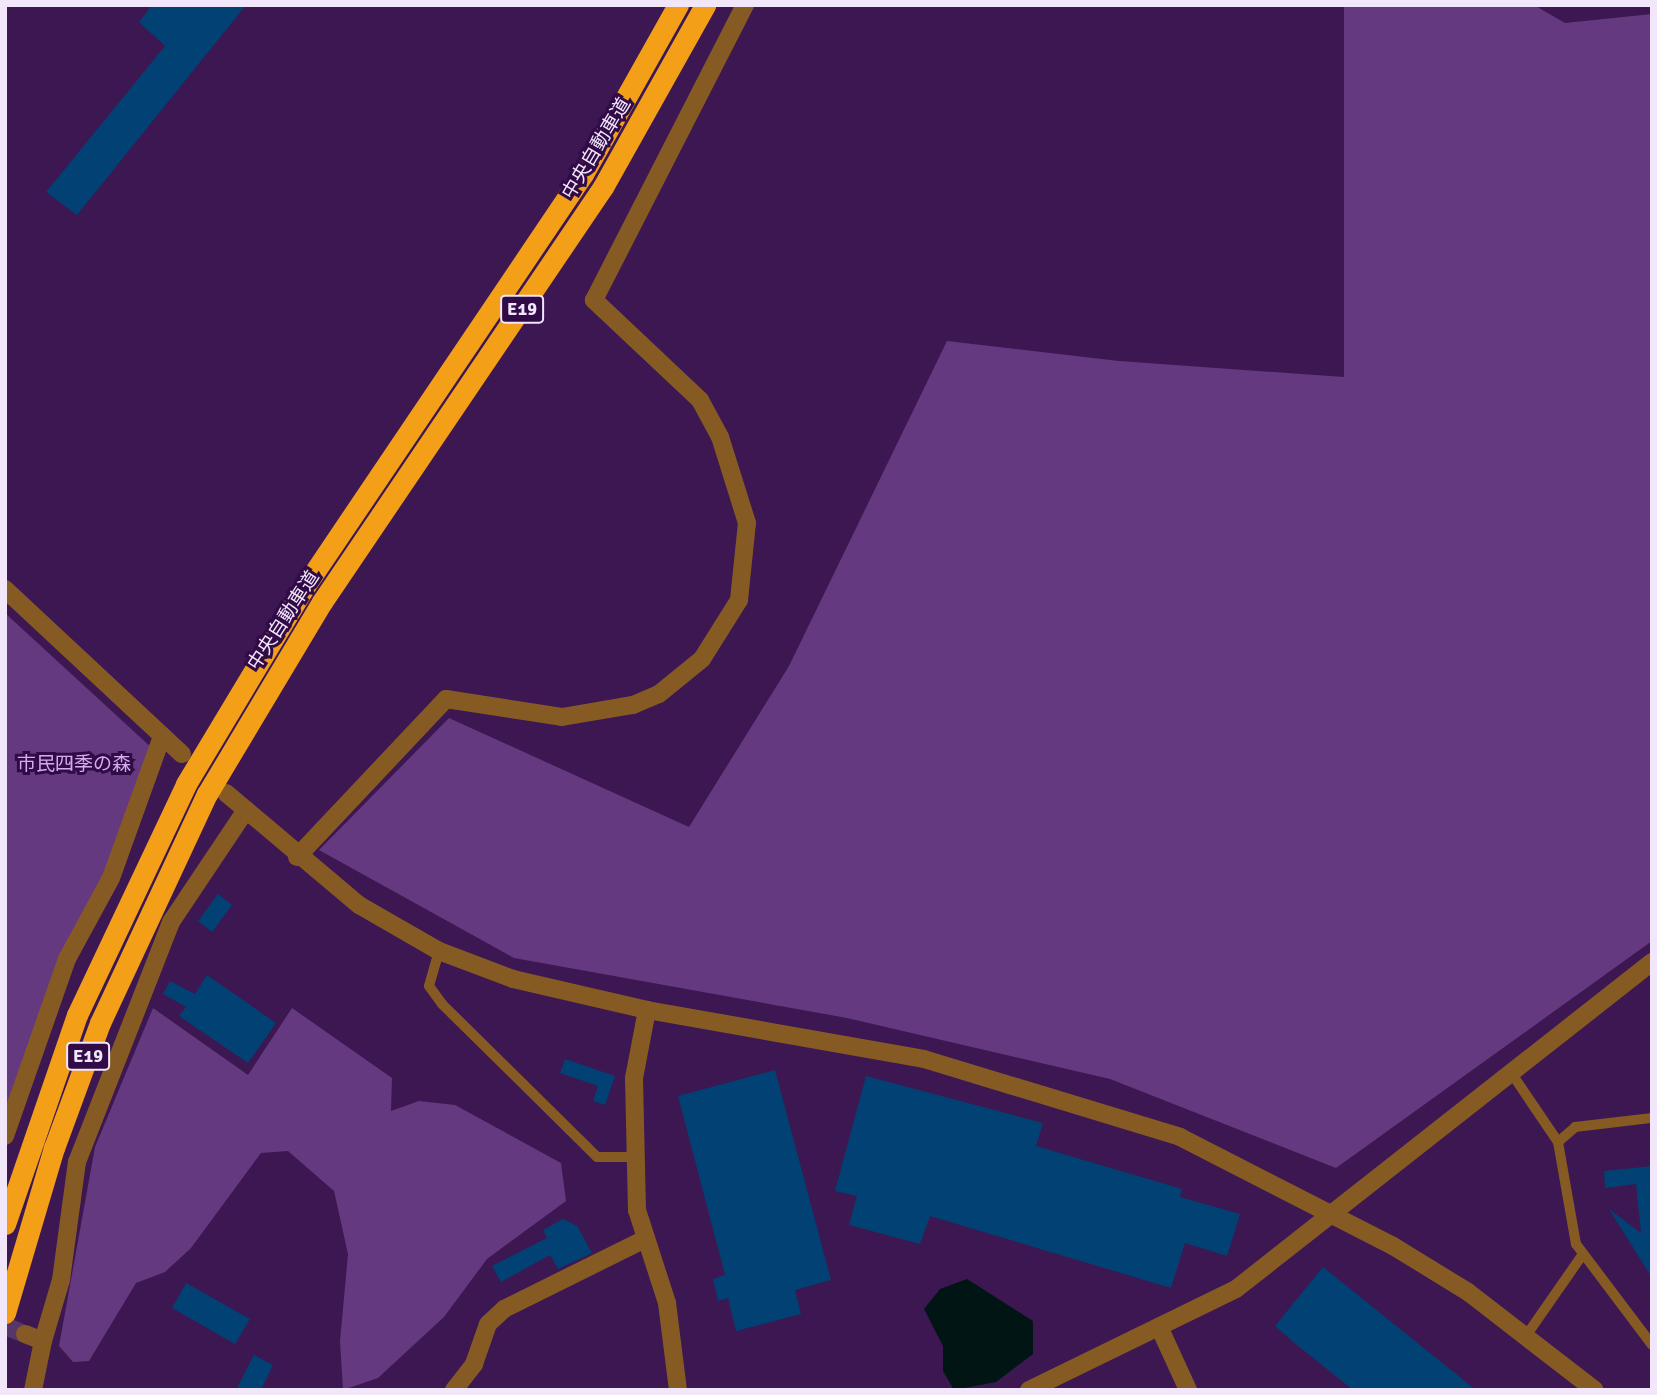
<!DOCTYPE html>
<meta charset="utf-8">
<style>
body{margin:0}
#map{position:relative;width:1657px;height:1395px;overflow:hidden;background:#3c1751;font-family:Signika,"Noto Sans JP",sans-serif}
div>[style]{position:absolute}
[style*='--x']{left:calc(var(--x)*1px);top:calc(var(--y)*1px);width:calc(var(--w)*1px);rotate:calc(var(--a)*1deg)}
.green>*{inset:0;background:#64397f}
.water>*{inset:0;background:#011514}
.building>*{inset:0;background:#024174}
.minor-tunnel>*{height:18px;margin-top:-9px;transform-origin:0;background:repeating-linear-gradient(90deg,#57366a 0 18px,transparent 0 27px)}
.service>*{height:10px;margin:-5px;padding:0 5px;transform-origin:5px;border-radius:5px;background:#865b23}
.minor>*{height:18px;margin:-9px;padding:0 9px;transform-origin:9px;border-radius:9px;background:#865b23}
.tertiary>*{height:18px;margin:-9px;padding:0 9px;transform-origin:9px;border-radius:9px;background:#865b23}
.motorway>*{height:21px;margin:-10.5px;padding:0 10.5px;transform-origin:10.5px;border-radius:10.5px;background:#f49f18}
span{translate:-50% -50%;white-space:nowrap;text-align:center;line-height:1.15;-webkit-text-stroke:6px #310b46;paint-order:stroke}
.shield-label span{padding:2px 5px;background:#310b46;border:2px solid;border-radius:5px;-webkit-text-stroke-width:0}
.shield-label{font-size:18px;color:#f2e6fb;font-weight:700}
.street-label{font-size:19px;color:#f2e6fb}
.park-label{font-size:19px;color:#d3acf0}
.frame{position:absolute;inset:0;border:7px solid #f2e6fb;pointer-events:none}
</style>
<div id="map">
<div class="green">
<i style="clip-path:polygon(1344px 5px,1534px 5px,1565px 23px,1652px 14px,1652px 941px,1336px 1168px,1110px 1079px,847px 1018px,514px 958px,319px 850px,449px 718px,689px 827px,789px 666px,947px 341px,1119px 361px,1344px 377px)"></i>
<i style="clip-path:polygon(5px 613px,153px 749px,5px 1122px)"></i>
<i style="clip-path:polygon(153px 1008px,248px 1075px,292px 1008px,392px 1078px,391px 1111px,419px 1101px,455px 1105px,561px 1163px,566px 1201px,487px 1259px,444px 1317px,378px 1378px,343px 1390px,340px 1341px,348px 1254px,334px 1191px,288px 1151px,261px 1153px,191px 1248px,165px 1272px,136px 1283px,89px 1361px,73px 1362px,59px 1346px,95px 1147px)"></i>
</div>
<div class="water">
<i style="clip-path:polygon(967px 1279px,1033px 1321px,1033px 1354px,996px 1382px,954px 1390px,943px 1371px,943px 1346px,924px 1309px,940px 1289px)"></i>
</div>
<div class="building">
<i style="clip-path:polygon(152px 5px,246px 5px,77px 215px,46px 192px,165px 46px,139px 22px)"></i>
<i style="clip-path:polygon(218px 894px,232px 905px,212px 932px,198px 921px)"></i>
<i style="clip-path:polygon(207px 975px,276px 1023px,248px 1063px,179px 1016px,186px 1007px,163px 994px,170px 981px,195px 994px)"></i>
<i style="clip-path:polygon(565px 1059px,615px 1076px,605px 1105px,593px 1101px,598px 1086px,560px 1073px)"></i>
<i style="clip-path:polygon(775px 1070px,831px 1280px,795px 1290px,801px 1314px,736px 1331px,728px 1298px,718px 1301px,713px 1279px,725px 1275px,678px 1096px)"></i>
<i style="clip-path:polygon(866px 1076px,1043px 1123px,1036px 1146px,1182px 1189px,1180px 1197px,1240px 1214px,1227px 1256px,1185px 1243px,1171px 1288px,930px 1216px,920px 1244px,849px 1225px,857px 1196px,835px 1191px)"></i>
<i style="clip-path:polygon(1652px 1166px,1652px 1278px,1609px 1209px,1641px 1233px,1636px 1184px,1605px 1188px,1604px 1171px)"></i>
<i style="clip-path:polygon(563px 1219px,577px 1226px,592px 1253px,558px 1269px,550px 1255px,501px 1282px,492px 1266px,547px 1238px,543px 1230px)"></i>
<i style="clip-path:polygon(1323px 1267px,1476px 1390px,1353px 1390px,1292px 1341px,1275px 1326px)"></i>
<i style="clip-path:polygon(186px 1283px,250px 1319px,235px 1344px,172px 1308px)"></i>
<i style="clip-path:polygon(254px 1355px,273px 1365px,261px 1390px,236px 1390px)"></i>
</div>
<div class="minor-tunnel">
<i style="--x:5;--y:1326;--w:22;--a:22"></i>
</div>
<div class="service">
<i style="--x:439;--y:951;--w:36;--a:106"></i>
<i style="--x:429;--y:986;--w:22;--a:54"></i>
<i style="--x:442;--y:1004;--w:218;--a:44.6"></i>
<i style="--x:597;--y:1157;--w:40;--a:0"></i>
<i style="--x:1512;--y:1074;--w:82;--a:55.9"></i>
<i style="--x:1558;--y:1142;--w:104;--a:80"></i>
<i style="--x:1576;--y:1244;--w:126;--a:53"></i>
<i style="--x:1558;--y:1142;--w:23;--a:-41"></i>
<i style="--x:1575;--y:1127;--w:78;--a:-6.7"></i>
<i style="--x:1526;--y:1336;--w:100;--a:-55.2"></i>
</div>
<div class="minor">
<i style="--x:297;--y:857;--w:217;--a:-46.7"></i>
<i style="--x:446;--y:699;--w:117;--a:8.8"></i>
<i style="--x:562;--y:717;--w:72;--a:-9.6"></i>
<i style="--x:633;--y:705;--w:28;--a:-23"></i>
<i style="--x:659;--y:694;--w:55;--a:-39.1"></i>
<i style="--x:702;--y:659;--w:70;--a:-57.9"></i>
<i style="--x:739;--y:600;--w:77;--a:-84.1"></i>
<i style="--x:747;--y:523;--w:90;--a:-107.4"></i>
<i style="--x:720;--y:437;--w:42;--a:-118.4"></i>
<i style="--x:700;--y:400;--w:146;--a:-136.7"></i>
<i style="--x:594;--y:300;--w:331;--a:-62.9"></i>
<i style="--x:5;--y:1136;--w:188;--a:-70.7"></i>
<i style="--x:67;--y:959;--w:92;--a:-61.5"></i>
<i style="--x:111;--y:878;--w:151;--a:-70.2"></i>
<i style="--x:25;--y:1334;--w:19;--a:21"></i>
<i style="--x:43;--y:1341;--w:50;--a:101.5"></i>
<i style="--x:43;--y:1341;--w:64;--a:-73.6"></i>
<i style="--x:61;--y:1280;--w:119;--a:-82.3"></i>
<i style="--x:77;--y:1162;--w:258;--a:-68.6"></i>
<i style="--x:171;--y:922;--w:135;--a:-56.2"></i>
<i style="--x:454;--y:1390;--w:33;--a:-52"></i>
<i style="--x:474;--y:1364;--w:42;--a:-70.7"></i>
<i style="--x:488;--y:1324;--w:22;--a:-43"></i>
<i style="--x:504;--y:1309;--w:157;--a:-26.4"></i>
</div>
<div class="tertiary">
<i style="--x:5;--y:589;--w:242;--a:43"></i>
<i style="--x:226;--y:793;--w:174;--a:40.1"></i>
<i style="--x:359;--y:905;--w:92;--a:29.9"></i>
<i style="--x:439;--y:951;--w:79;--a:20.7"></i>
<i style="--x:513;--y:979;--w:138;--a:13"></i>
<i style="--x:647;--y:1010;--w:281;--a:10"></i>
<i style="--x:924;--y:1059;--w:268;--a:16.9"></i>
<i style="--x:1180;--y:1137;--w:239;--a:27.1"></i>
<i style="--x:1393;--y:1246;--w:88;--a:31.5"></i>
<i style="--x:1468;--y:1292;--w:160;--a:37.7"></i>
<i style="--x:647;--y:1010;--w:69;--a:100.8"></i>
<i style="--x:634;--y:1078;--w:132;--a:88.7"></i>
<i style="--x:637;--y:1210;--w:98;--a:72.1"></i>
<i style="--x:667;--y:1303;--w:88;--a:82.8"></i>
<i style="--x:1161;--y:1331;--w:65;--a:65.4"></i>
<i style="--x:1029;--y:1390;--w:230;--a:-26"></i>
<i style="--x:1236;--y:1289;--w:529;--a:-38.17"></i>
</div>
<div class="motorway">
<i style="--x:5;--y:1224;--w:221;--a:-71"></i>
<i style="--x:77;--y:1015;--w:255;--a:-64.7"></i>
<i style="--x:186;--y:784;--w:227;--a:-59"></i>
<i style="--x:303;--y:589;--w:501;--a:-55.99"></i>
<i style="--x:583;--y:174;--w:194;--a:-60.7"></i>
<i style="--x:5;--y:1313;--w:172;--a:-73.5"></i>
<i style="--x:54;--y:1148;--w:133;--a:-69.8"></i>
<i style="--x:100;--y:1023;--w:253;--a:-65"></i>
<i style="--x:207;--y:794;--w:224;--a:-59.1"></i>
<i style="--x:322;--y:602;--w:501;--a:-55.9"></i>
<i style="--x:603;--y:187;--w:209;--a:-60.7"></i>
</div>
<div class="shield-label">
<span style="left:522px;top:309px">E19</span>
<span style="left:88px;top:1056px">E19</span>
</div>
<div class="street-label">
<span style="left:597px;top:149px;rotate:-59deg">中央自動車道</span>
<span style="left:284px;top:621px;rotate:-57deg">中央自動車道</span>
</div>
<div class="park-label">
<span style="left:74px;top:765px">市民四季の森</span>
</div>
<div class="frame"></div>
</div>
